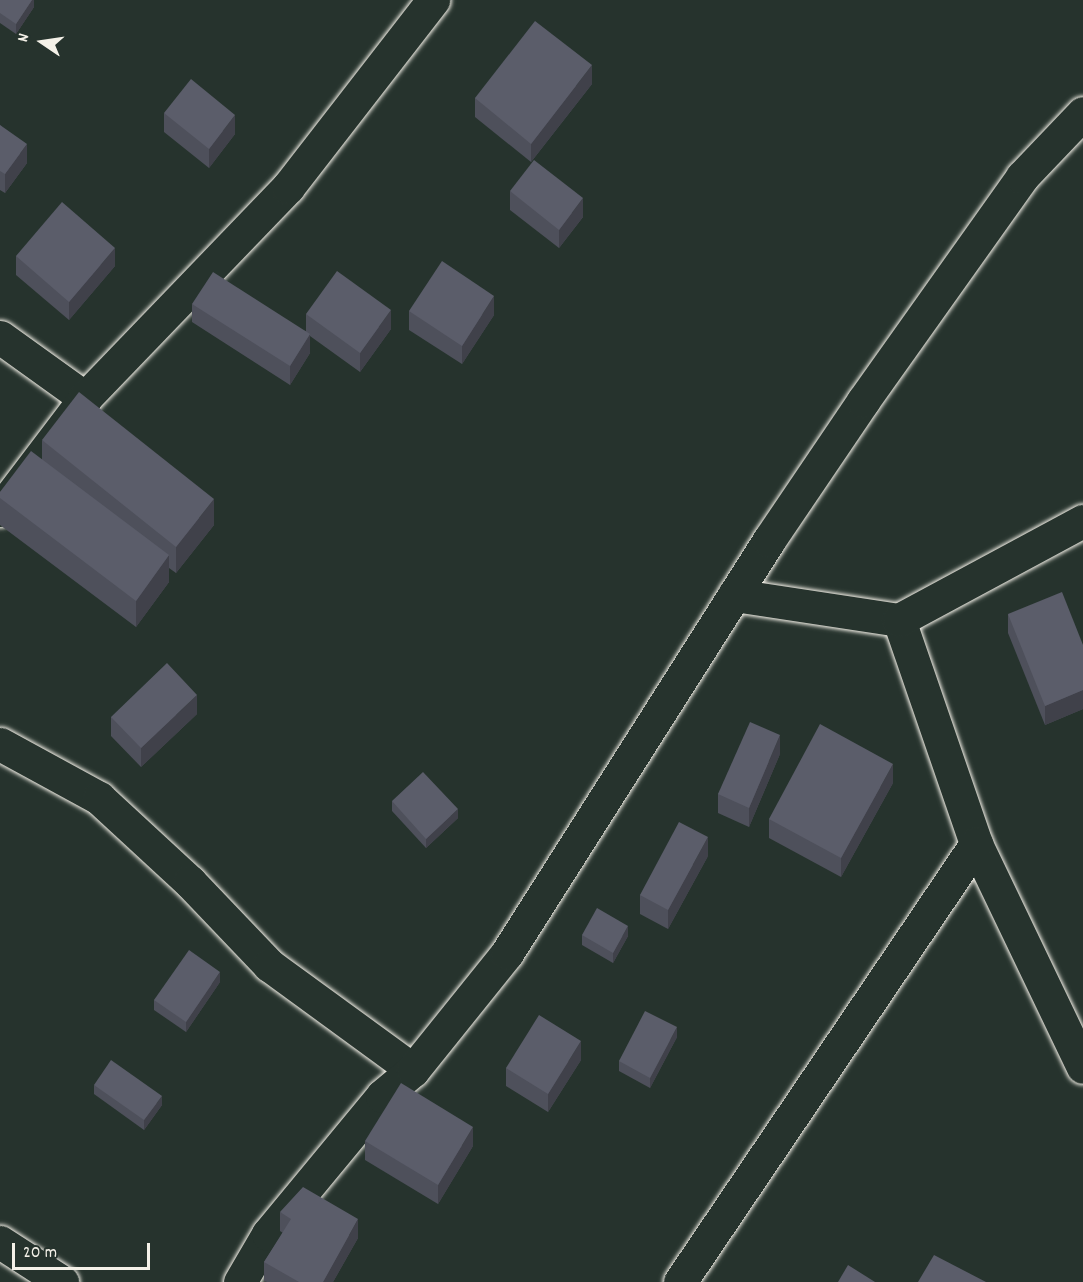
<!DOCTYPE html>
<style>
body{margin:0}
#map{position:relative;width:1083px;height:1282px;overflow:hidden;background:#26332d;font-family:Dekko,sans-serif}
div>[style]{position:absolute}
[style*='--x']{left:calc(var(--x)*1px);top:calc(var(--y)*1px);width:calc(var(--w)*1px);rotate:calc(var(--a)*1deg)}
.roads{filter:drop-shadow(0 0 2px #f4f1e8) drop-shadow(0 0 2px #f4f1e8)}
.minor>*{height:33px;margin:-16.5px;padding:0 16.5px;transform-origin:16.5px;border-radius:16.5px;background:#26332d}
.wall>*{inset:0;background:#4e505b}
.shaded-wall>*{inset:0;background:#40414a}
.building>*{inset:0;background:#5b5d6a}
span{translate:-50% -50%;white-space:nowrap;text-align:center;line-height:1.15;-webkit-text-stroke:5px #26332d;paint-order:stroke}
.north{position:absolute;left:12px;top:12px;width:60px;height:60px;-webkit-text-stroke:4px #26332d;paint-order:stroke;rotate:283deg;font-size:16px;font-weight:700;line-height:24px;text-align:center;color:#f4f1e8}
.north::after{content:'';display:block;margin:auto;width:21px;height:27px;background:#f4f1e8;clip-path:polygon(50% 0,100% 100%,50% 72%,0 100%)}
.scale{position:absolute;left:12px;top:1243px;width:138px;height:27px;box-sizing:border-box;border:3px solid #f4f1e8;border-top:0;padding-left:8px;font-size:18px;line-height:21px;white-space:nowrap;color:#f4f1e8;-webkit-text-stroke:4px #26332d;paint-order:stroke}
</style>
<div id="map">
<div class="roads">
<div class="minor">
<i style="--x:0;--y:337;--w:105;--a:35.7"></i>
<i style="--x:0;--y:510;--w:141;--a:-52.8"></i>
<i style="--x:85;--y:398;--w:293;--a:-46.1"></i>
<i style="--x:288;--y:187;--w:237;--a:-52.2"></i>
<i style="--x:734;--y:595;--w:167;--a:8.6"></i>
<i style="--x:899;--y:620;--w:237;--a:71"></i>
<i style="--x:976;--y:844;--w:247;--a:64.4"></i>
<i style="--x:899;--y:620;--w:209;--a:-28.3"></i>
<i style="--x:0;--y:744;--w:113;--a:28.6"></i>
<i style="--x:99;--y:798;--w:124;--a:42.7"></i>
<i style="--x:190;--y:882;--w:115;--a:46.4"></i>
<i style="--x:269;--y:965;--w:178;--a:36.1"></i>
<i style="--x:0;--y:1242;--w:74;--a:32.8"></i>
<i style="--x:240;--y:1282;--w:56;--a:-59.7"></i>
<i style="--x:268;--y:1234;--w:179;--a:-50.4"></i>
<i style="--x:382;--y:1096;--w:40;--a:-40"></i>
<i style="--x:413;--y:1070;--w:150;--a:-51.2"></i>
<i style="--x:507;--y:953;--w:489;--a:-57.6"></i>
<i style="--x:769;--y:540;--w:168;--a:-55.9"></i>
<i style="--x:863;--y:401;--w:275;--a:-54.6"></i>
<i style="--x:1022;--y:177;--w:88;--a:-46.4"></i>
<i style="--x:680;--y:1282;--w:529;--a:-55.95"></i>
</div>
</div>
<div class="wall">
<i style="clip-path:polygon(0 0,34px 0,34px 7px,16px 34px,0 23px)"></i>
<i style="clip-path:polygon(592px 84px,531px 162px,475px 117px,475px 98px)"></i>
<i style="clip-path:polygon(164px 113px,235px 134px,209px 168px,164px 132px)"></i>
<i style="clip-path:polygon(0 125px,27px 163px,5px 193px,0 190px)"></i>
<i style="clip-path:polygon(510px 191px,583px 217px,559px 248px,510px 210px)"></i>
<i style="clip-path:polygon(16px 256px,115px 266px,69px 320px,16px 275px)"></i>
<i style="clip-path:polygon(192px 304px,306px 331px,306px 314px,391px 329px,360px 372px,310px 336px,310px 353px,290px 385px,192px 322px)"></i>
<i style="clip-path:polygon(409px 311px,494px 315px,462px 364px,409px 330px)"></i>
<i style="clip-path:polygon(42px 440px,214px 525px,176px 573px,169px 568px,169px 582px,136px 627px,0 525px,0 492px,42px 459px)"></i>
<i style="clip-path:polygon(1008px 614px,1083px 645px,1083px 709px,1045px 725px,1008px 633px)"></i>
<i style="clip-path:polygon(197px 714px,141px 767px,111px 736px,111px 717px)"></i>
<i style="clip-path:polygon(780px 754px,749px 827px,718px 813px,718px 794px)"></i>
<i style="clip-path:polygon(893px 783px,841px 877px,769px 838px,769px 819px)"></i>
<i style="clip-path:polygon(392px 801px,458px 818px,426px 848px,392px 811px)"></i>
<i style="clip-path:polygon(708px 856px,668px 929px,640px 914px,640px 895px)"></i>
<i style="clip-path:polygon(582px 935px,628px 936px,613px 963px,582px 945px)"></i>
<i style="clip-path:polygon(220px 982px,186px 1032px,154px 1010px,154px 1000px)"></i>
<i style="clip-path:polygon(677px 1037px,650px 1088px,619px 1071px,619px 1061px)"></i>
<i style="clip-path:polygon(581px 1060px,548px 1112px,506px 1086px,506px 1068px)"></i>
<i style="clip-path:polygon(94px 1085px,162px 1105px,144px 1130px,94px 1094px)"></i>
<i style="clip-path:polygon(365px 1141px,473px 1146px,438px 1204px,365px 1160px)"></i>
<i style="clip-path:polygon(280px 1212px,358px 1238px,333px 1282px,267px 1282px,264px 1281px,264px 1262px,283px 1233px,280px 1231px)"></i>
</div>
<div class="shaded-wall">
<i style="clip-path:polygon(32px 0,34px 0,34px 7px,16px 34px,16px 24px)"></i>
<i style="clip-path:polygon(592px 65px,592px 84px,531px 162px,531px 144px)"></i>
<i style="clip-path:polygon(235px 115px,235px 134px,209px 168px,209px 149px)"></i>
<i style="clip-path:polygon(27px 144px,27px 163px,5px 193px,5px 174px)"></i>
<i style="clip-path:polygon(583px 198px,583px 217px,559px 248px,559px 230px)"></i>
<i style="clip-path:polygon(115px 248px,115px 266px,69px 320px,69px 302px)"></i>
<i style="clip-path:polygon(494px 296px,494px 315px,462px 364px,462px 346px)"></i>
<i style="clip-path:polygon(391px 310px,391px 329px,360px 372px,360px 353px)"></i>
<i style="clip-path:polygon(310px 334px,310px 353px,290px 385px,290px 366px)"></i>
<i style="clip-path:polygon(214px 499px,214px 525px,176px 573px,176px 547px)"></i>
<i style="clip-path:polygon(169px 555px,169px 582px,136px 627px,136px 601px)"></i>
<i style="clip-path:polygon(1083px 690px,1083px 709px,1045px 725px,1045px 706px)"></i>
<i style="clip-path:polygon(197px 695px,197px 714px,141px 767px,141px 748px)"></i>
<i style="clip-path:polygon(780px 735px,780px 754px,749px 827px,749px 808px)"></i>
<i style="clip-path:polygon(893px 764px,893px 783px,841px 877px,841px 858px)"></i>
<i style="clip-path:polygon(458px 809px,458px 818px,426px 848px,426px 839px)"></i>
<i style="clip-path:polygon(708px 837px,708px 856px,668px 929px,668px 910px)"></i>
<i style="clip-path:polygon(628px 926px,628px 936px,613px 963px,613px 953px)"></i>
<i style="clip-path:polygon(220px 972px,220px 982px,186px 1032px,186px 1022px)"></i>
<i style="clip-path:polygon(677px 1027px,677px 1037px,650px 1088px,650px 1078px)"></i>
<i style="clip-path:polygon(581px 1041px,581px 1060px,548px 1112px,548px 1094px)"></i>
<i style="clip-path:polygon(162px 1096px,162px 1105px,144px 1130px,144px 1120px)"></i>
<i style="clip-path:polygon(473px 1127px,473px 1146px,438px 1204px,438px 1185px)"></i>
<i style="clip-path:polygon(358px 1219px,358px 1238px,333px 1282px,323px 1282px)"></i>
</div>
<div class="building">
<i style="clip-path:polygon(0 0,32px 0,16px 24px,0 13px)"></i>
<i style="clip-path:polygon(535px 21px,592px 65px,531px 144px,475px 98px)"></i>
<i style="clip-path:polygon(191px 79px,235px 115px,209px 149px,164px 113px)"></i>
<i style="clip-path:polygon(0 125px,27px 144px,5px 174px,0 171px)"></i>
<i style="clip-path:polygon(534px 160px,583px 198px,559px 230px,510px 191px)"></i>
<i style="clip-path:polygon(62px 202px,115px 248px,69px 302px,16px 256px)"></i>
<i style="clip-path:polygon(442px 261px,494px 296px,462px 346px,409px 311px)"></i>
<i style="clip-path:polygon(337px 271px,391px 310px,360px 353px,306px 314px)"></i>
<i style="clip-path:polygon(213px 272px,310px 334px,290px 366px,192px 304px)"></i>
<i style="clip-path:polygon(79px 392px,214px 499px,176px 547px,42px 440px)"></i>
<i style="clip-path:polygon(31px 451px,169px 555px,136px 601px,0 498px,0 492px)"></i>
<i style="clip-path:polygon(1062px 592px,1083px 645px,1083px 690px,1045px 706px,1008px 614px)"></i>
<i style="clip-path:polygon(167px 663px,197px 695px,141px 748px,111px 717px)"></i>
<i style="clip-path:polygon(750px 722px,780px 735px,749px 808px,718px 794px)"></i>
<i style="clip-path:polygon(820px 724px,893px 764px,841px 858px,769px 819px)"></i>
<i style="clip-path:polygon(423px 772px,458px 809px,426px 839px,392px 801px)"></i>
<i style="clip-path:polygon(679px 822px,708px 837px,668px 910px,640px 895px)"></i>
<i style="clip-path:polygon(597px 908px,628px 926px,613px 953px,582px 935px)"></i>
<i style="clip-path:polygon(189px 950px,220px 972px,186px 1022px,154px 1000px)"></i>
<i style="clip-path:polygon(645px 1011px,677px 1027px,650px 1078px,619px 1061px)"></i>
<i style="clip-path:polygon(539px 1015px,581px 1041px,548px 1094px,506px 1068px)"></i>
<i style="clip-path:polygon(111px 1060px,162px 1096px,144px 1120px,94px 1085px)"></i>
<i style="clip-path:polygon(401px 1083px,473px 1127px,438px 1185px,365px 1141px)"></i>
<i style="clip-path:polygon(303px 1187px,358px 1219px,323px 1282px,299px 1282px,264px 1262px,291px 1219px,280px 1212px)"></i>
<i style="clip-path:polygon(934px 1255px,986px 1282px,918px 1282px)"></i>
<i style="clip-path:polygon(848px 1265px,875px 1282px,838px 1282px)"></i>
</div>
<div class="north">N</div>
<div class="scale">20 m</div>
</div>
